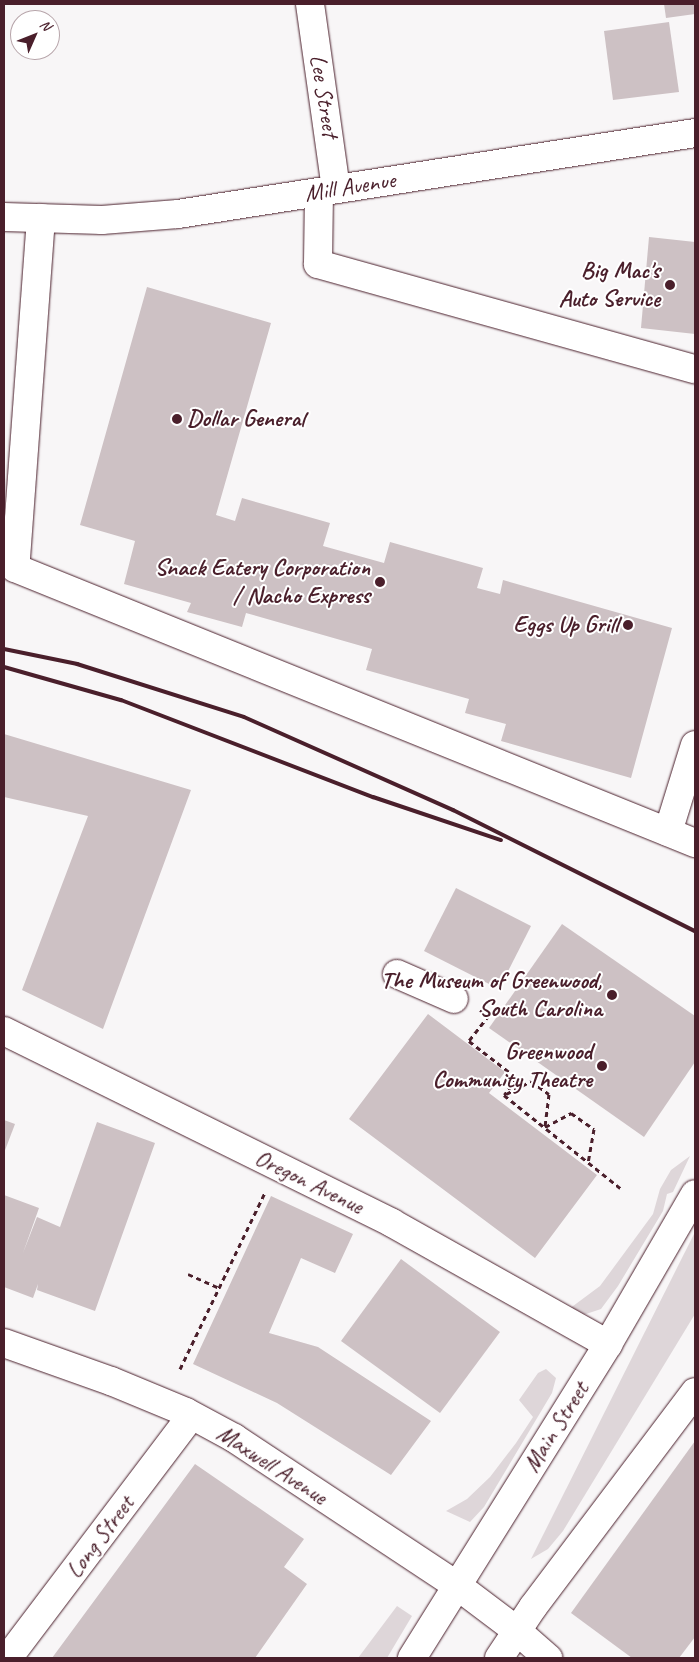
<!DOCTYPE html>
<style>
body{margin:0}
#map{position:relative;width:699px;height:1662px;overflow:hidden;background:#f8f6f7;font-family:Caveat,sans-serif}
div>[style]{position:absolute}
[style*='--x']{left:calc(var(--x)*1px);top:calc(var(--y)*1px);width:calc(var(--w)*1px);rotate:calc(var(--a)*1deg)}
.green>*{inset:0;background:#ded6d9}
.building>*{inset:0;background:#cdc1c4}
.path>*{height:3px;margin-top:-1.5px;transform-origin:0;background:repeating-linear-gradient(90deg,#4a1f2b 0 5px,transparent 0 9px)}
.roads{filter:drop-shadow(0 0 1px #4a1f2b) drop-shadow(0 0 1px #4a1f2b)}
.minor>*{height:28px;margin:-14px;padding:0 14px;transform-origin:14px;border-radius:14px;background:#fff}
.major>*{height:28px;margin:-14px;padding:0 14px;transform-origin:14px;border-radius:14px;background:#fff}
.rail>*{height:4px;margin:-2px;padding:0 2px;transform-origin:2px;border-radius:2px;background:#4a1f2b}
.dots>*{width:14px;height:14px;translate:-50% -50%;box-sizing:border-box;border:2px solid #fff;border-radius:50%}
span{translate:-50% -50%;white-space:nowrap;text-align:center;line-height:1.15;-webkit-text-stroke:4px #fff;paint-order:stroke}
.street-label{font-size:24px;color:#4a1f2b}
.poi-label{font-size:24px;color:#4a1f2b;font-weight:700}
.right{translate:-100% -50%;text-align:right}
.left{translate:0 -50%;text-align:left}
.frame{position:absolute;inset:0;border:5px solid #4a1f2b;pointer-events:none}
.north{position:absolute;left:10px;top:10px;width:50px;height:50px;box-sizing:border-box;background:#fff;border:1px solid #b7a5aa;border-radius:50%;rotate:46deg;font-size:14px;font-weight:700;line-height:20px;text-align:center;color:#4a1f2b}
.north::after{content:'';display:block;margin:auto;width:18px;height:22px;background:#4a1f2b;clip-path:polygon(50% 0,100% 100%,50% 72%,0 100%)}
</style>
<div id="map">
<div class="green">
<i style="clip-path:polygon(690px 1156px,673px 1192px,667px 1194px,663px 1211px,618px 1286px,601px 1309px,571px 1319px,565px 1312px,600px 1286px,653px 1214px,660px 1189px,671px 1170px)"></i>
<i style="clip-path:polygon(695px 1232px,695px 1314px,563px 1531px,548px 1549px,531px 1559px)"></i>
<i style="clip-path:polygon(546px 1369px,556px 1378px,552px 1393px,484px 1507px,470px 1522px,446px 1511px,467px 1499px,490px 1477px,516px 1443px,533px 1417px,519px 1400px,538px 1373px)"></i>
<i style="clip-path:polygon(397px 1606px,412px 1616px,387px 1658px,358px 1658px)"></i>
</div>
<div class="building">
<i style="clip-path:polygon(664px 4px,695px 4px,695px 14px,666px 18px)"></i>
<i style="clip-path:polygon(669px 22px,679px 92px,613px 100px,604px 31px)"></i>
<i style="clip-path:polygon(649px 237px,695px 242px,695px 334px,641px 328px)"></i>
<i style="clip-path:polygon(147px 287px,271px 323px,216px 515px,235px 521px,242px 498px,330px 523px,323px 546px,384px 563px,390px 542px,483px 568px,477px 588px,500px 594px,503px 580px,672px 628px,631px 778px,501px 741px,506px 724px,465px 713px,469px 699px,366px 670px,372px 649px,246px 613px,242px 627px,187px 612px,191px 603px,124px 584px,135px 541px,80px 525px)"></i>
<i style="clip-path:polygon(4px 734px,191px 790px,103px 1029px,22px 990px,88px 816px,4px 797px)"></i>
<i style="clip-path:polygon(456px 888px,531px 926px,499px 989px,424px 951px)"></i>
<i style="clip-path:polygon(562px 924px,695px 1016px,695px 1062px,644px 1137px,489px 1028px)"></i>
<i style="clip-path:polygon(428px 1014px,505px 1072px,489px 1093px,597px 1175px,535px 1258px,349px 1119px)"></i>
<i style="clip-path:polygon(4px 1120px,15px 1124px,4px 1153px)"></i>
<i style="clip-path:polygon(97px 1122px,155px 1143px,95px 1311px,37px 1290px,38px 1284px,33px 1298px,4px 1287px,4px 1195px,39px 1208px,23px 1253px,37px 1217px,60px 1227px)"></i>
<i style="clip-path:polygon(271px 1196px,353px 1234px,335px 1273px,301px 1258px,269px 1333px,318px 1347px,431px 1421px,391px 1475px,277px 1403px,193px 1364px)"></i>
<i style="clip-path:polygon(401px 1259px,500px 1332px,440px 1413px,341px 1341px)"></i>
<i style="clip-path:polygon(695px 1441px,695px 1637px,679px 1658px,632px 1658px,571px 1613px)"></i>
<i style="clip-path:polygon(195px 1464px,304px 1539px,284px 1567px,307px 1584px,255px 1658px,52px 1658px)"></i>
</div>
<div class="path">
<i style="--x:480;--y:1010;--w:10;--a:29"></i>
<i style="--x:489;--y:1015;--w:33;--a:128"></i>
<i style="--x:469;--y:1041;--w:61;--a:37.6"></i>
<i style="--x:517;--y:1078;--w:21;--a:127"></i>
<i style="--x:504;--y:1095;--w:149;--a:38.7"></i>
<i style="--x:506;--y:1094;--w:28;--a:-27"></i>
<i style="--x:531;--y:1081;--w:22;--a:36"></i>
<i style="--x:549;--y:1094;--w:33;--a:97"></i>
<i style="--x:545;--y:1127;--w:30;--a:-28"></i>
<i style="--x:571;--y:1113;--w:28;--a:35"></i>
<i style="--x:594;--y:1129;--w:34;--a:100"></i>
<i style="--x:188;--y:1274;--w:34;--a:24"></i>
<i style="--x:180;--y:1369;--w:196;--a:-64.3"></i>
</div>
<div class="roads">
<div class="minor">
<i style="--x:310;--y:4;--w:187;--a:82"></i>
<i style="--x:319;--y:192;--w:72;--a:90.8"></i>
<i style="--x:318;--y:264;--w:391;--a:15.6"></i>
<i style="--x:4;--y:217;--w:98;--a:1.8"></i>
<i style="--x:102;--y:220;--w:76;--a:-4.5"></i>
<i style="--x:178;--y:214;--w:523;--a:-8.9"></i>
<i style="--x:41;--y:218;--w:351;--a:94.2"></i>
<i style="--x:15;--y:568;--w:734;--a:22.02"></i>
<i style="--x:668;--y:832;--w:91;--a:-72.8"></i>
<i style="--x:397;--y:974;--w:62;--a:23.7"></i>
<i style="--x:4;--y:1031;--w:433;--a:26.3"></i>
<i style="--x:392;--y:1223;--w:248;--a:29.3"></i>
<i style="--x:516;--y:1630;--w:43;--a:41.2"></i>
<i style="--x:8;--y:1658;--w:303;--a:-52.9"></i>
</div>
<div class="major">
<i style="--x:4;--y:1343;--w:114;--a:19.6"></i>
<i style="--x:111;--y:1381;--w:81;--a:22.5"></i>
<i style="--x:186;--y:1412;--w:55;--a:28.4"></i>
<i style="--x:234;--y:1438;--w:270;--a:33.5"></i>
<i style="--x:459;--y:1587;--w:71;--a:37"></i>
<i style="--x:412;--y:1658;--w:370;--a:-58"></i>
<i style="--x:608;--y:1344;--w:173;--a:-59.9"></i>
<i style="--x:499;--y:1658;--w:61;--a:-56.3"></i>
<i style="--x:533;--y:1607;--w:269;--a:-53"></i>
</div>
</div>
<div class="rail">
<i style="--x:4;--y:649;--w:75;--a:11.6"></i>
<i style="--x:77;--y:664;--w:175;--a:17.6"></i>
<i style="--x:244;--y:717;--w:229;--a:24"></i>
<i style="--x:453;--y:810;--w:271;--a:26.6"></i>
<i style="--x:4;--y:667;--w:122;--a:15.8"></i>
<i style="--x:121;--y:700;--w:270;--a:21.1"></i>
<i style="--x:373;--y:797;--w:135;--a:18.6"></i>
</div>
<div class="dots">
<i style="left:670px;top:285px;background:#4a1f2b"></i>
<i style="left:177px;top:419px;background:#4a1f2b"></i>
<i style="left:380px;top:582px;background:#4a1f2b"></i>
<i style="left:628px;top:625px;background:#4a1f2b"></i>
<i style="left:612px;top:995px;background:#4a1f2b"></i>
<i style="left:602px;top:1066px;background:#4a1f2b"></i>
</div>
<div class="street-label">
<span style="left:324px;top:96px;rotate:81deg">Lee Street</span>
<span style="left:350px;top:187px;rotate:-9deg">Mill Avenue</span>
<span style="left:309px;top:1182px;rotate:26deg">Oregon Avenue</span>
<span style="left:556px;top:1427px;rotate:-58deg">Main Street</span>
<span style="left:272px;top:1465px;rotate:33deg">Maxwell Avenue</span>
<span style="left:100px;top:1537px;rotate:-53deg">Long Street</span>
</div>
<div class="poi-label">
<span class="right" style="left:660px;top:285px">Big Mac's<br>Auto Service</span>
<span class="left" style="left:187px;top:419px">Dollar General</span>
<span class="right" style="left:370px;top:582px">Snack Eatery Corporation<br>/ Nacho Express</span>
<span class="right" style="left:618px;top:625px">Eggs Up Grill</span>
<span class="right" style="left:602px;top:995px">The Museum of Greenwood,<br>South Carolina</span>
<span class="right" style="left:592px;top:1066px">Greenwood<br>Community Theatre</span>
</div>
<div class="frame"></div>
<div class="north">N</div>
</div>
